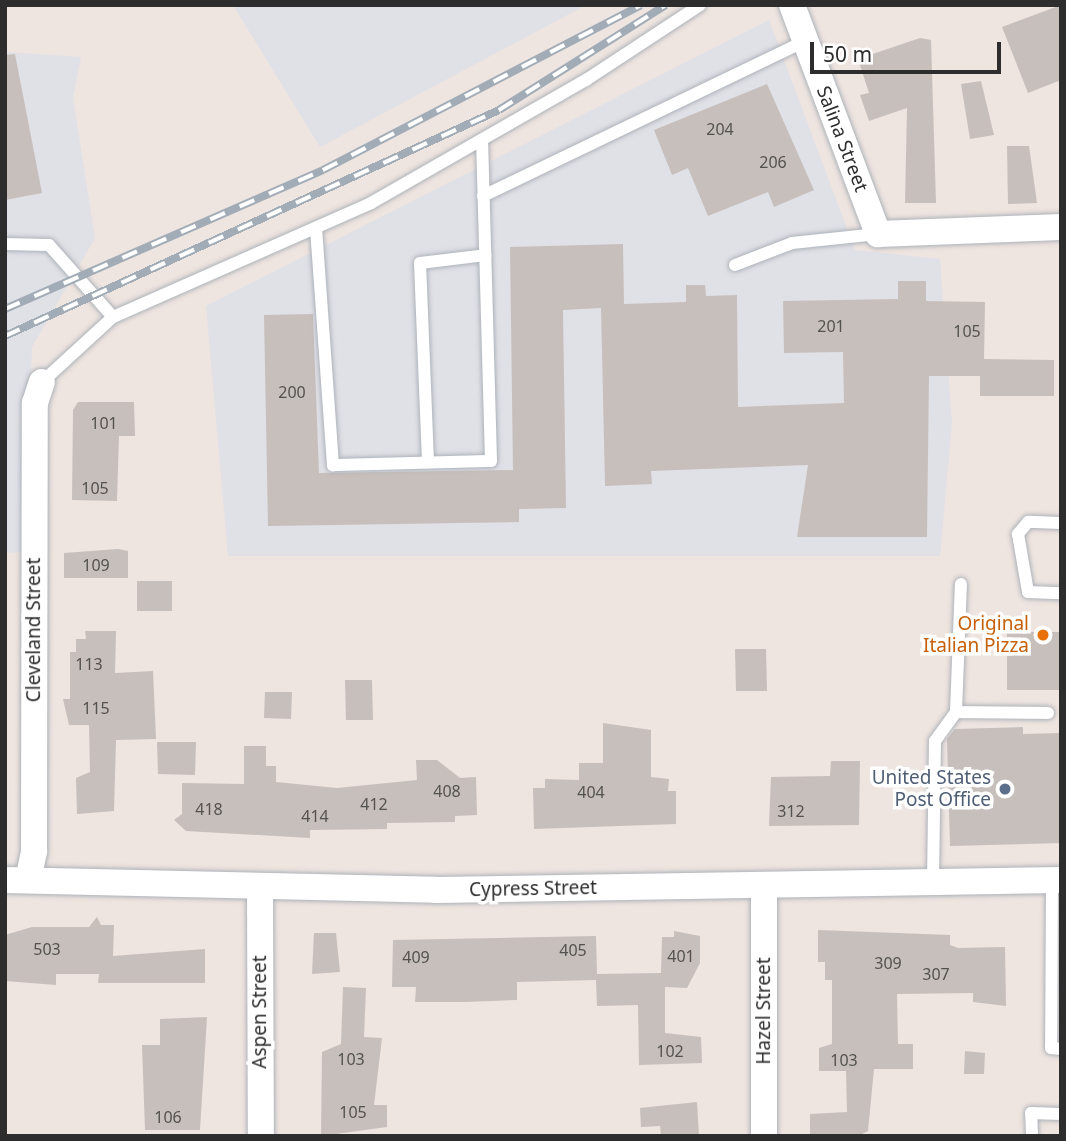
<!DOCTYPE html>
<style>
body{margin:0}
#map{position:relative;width:1066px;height:1141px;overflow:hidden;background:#eee4e0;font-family:"Noto Sans",sans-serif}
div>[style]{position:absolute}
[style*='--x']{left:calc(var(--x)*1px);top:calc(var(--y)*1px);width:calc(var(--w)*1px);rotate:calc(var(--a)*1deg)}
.industrial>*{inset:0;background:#e0e0e7}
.building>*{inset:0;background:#c7bfbb}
.roads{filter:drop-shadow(0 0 2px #adb3b9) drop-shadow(0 0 2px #adb3b9)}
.service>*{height:12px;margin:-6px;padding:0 6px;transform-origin:6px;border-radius:6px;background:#fff}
.minor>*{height:26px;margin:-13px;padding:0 13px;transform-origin:13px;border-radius:13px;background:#fff}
.rail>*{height:8px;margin-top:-4px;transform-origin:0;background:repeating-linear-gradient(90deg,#fff 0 16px,#a2acb7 0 32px);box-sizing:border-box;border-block:2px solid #a2acb7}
.dots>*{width:19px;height:19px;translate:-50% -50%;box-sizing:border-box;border:4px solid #fff;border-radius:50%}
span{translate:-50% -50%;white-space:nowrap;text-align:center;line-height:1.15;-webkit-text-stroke:7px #fff;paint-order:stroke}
.number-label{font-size:16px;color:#545250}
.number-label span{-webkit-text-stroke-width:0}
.street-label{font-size:19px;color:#2d2d2d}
.food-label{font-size:19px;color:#c56008}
.right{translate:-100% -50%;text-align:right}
.service-label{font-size:19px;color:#4e5e75}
.frame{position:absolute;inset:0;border:7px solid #2d2d2d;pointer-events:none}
.scale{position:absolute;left:810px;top:42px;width:191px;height:32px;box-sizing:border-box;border:4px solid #2d2d2d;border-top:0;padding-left:9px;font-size:21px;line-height:24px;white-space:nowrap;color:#2d2d2d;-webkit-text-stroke:5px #fff;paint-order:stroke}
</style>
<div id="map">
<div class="industrial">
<i style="clip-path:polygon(233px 5px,586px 5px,320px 147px)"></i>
<i style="clip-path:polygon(769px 20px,855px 250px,940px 259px,952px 423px,940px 556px,228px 556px,206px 306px)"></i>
<i style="clip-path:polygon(5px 52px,81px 57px,73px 98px,95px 238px,32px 347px,25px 552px,5px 553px)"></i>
</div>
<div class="building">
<i style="clip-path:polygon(1061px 5px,1061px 80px,1028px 93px,1002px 27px)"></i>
<i style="clip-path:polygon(920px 38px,931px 40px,936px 203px,905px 203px,907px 108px,869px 121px,860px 95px,869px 93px,858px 59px)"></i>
<i style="clip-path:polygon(15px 54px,42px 193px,5px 200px,5px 55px)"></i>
<i style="clip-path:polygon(981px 81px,994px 135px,970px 139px,961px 84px)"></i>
<i style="clip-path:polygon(767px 84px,814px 190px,774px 207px,768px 192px,708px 216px,688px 168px,672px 175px,654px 130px)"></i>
<i style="clip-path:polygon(1007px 146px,1029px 146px,1037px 203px,1008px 204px)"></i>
<i style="clip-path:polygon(623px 244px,624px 304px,686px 302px,686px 285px,705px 285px,706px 296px,737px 295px,738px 407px,844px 403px,843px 352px,784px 353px,783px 301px,898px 299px,898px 281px,926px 281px,926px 301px,985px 302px,984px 359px,1054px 360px,1054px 396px,980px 396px,980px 376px,929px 376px,927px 537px,797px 537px,808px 465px,651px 471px,652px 484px,605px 486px,601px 308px,563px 310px,566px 508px,519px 509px,519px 522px,268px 526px,264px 315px,313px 314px,319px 473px,513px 470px,510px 247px)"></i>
<i style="clip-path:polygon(78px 402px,134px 402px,135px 436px,119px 436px,117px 501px,72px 500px,73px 410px)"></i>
<i style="clip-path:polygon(118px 549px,128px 551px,128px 578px,64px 578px,64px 553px)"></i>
<i style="clip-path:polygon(137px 581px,172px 581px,172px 611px,137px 611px)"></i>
<i style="clip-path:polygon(85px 631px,116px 631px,115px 673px,153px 671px,156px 739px,116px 740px,114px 811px,77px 814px,76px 778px,90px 772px,89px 725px,69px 725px,63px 699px,70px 699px,70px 652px,76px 652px,76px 639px,86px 639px)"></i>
<i style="clip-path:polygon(1007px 632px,1061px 632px,1061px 690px,1007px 690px)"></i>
<i style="clip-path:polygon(735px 649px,766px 649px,767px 691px,736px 691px)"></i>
<i style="clip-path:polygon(345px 680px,372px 680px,373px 720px,346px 720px)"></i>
<i style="clip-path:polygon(265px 692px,292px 692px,291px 719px,264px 718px)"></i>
<i style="clip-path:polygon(603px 723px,651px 730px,651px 777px,669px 779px,668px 791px,676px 791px,676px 824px,534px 829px,533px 788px,545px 788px,545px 779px,579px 780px,579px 763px,603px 763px)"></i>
<i style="clip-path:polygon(1023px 727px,1023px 734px,1061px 733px,1061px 843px,950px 846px,947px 739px,955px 729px)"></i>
<i style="clip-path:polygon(157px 742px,196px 742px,195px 775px,158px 774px)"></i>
<i style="clip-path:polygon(244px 746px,266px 746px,266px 766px,276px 766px,276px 782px,337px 788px,417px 780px,416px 760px,437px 760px,460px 778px,476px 777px,477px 815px,455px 816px,455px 822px,387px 823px,387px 829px,310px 830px,310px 838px,186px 831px,174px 820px,182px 814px,182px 783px,244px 784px)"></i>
<i style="clip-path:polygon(831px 761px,860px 761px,859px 825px,769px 826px,771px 777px,830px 776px)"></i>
<i style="clip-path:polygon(97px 917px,101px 925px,114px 925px,113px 956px,205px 949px,205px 983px,98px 983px,99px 974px,56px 974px,56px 985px,5px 981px,5px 935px,32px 927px,89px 927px)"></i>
<i style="clip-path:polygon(818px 930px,950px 935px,950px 945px,958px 948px,1005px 947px,1006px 1006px,973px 1002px,973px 993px,897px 994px,898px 1044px,913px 1044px,913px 1069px,874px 1069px,868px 1131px,858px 1136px,810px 1136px,810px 1114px,847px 1112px,846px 1071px,819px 1071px,819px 1048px,832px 1044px,832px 980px,825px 980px,825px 962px,818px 962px)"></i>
<i style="clip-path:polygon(674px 931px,700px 936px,700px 963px,687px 988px,665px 987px,665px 1033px,701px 1037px,702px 1063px,639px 1065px,638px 1005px,597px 1006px,596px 980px,517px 982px,517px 1000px,465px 1002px,415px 1002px,416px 987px,392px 987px,393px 940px,596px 936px,597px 974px,661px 973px,662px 937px,674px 937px)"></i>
<i style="clip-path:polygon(314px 933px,336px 933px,340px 972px,312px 974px)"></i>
<i style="clip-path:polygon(343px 987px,366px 988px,364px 1037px,382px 1038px,374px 1105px,387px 1105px,387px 1127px,321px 1136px,322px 1052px,341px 1044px)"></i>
<i style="clip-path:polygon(207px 1017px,200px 1130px,145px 1130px,142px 1045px,160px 1045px,160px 1019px)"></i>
<i style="clip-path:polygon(965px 1051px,985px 1053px,984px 1074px,964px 1074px)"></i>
<i style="clip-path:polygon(697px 1102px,699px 1136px,661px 1136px,660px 1126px,641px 1127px,640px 1108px)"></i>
</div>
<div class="roads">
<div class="service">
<i style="--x:483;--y:196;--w:357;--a:-25.7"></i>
<i style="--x:316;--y:228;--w:238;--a:85.9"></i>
<i style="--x:333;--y:465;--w:158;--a:-1.5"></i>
<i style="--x:491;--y:461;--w:320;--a:-91.6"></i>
<i style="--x:5;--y:244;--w:44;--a:1.3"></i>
<i style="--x:49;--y:245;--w:96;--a:48.4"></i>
<i style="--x:735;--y:265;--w:61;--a:-21.1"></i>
<i style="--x:792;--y:243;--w:86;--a:-6"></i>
<i style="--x:42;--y:382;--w:96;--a:-42.5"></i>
<i style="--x:113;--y:317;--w:282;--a:-23.8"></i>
<i style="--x:371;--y:203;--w:248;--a:-29.8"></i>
<i style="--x:586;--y:80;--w:136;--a:-33.3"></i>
<i style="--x:428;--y:462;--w:199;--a:-92.3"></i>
<i style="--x:420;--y:263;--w:66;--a:-6.9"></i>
<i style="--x:1061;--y:523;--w:33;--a:-178"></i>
<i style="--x:1028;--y:522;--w:16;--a:130"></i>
<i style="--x:1018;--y:534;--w:59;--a:80.2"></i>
<i style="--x:1028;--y:592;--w:33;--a:2"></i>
<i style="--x:956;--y:712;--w:92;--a:0.6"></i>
<i style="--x:1052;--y:880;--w:168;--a:90.3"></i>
<i style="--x:1051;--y:1048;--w:10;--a:6"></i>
<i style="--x:933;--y:882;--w:141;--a:-89.2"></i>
<i style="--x:935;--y:741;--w:36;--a:-54"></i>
<i style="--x:956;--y:712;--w:128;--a:-87.8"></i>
<i style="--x:1032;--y:1136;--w:23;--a:-92"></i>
<i style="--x:1031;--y:1113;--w:30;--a:2"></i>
</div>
<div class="minor">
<i style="--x:792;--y:5;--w:245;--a:69.4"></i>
<i style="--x:878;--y:234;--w:183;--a:-2.2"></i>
<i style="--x:5;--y:880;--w:431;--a:1.3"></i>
<i style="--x:436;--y:890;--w:625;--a:-0.92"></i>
<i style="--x:28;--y:880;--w:30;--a:-78"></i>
<i style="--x:34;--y:851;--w:448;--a:-89.9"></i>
<i style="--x:35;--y:403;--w:22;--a:-72"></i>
<i style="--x:260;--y:887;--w:249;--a:89.8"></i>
<i style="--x:764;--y:1136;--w:251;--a:-90"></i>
</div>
</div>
<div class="rail">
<i style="--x:5;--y:309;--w:347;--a:-23.6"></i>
<i style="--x:323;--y:170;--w:358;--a:-27.4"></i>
<i style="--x:5;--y:336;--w:543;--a:-24.58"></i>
<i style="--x:499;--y:110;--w:197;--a:-32.2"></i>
</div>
<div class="dots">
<i style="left:1043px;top:635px;background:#e8710a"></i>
<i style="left:1005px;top:789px;background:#5c6f8a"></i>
</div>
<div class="number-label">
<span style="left:720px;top:129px">204</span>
<span style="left:773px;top:162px">206</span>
<span style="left:831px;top:326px">201</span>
<span style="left:967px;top:331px">105</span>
<span style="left:292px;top:392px">200</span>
<span style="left:104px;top:423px">101</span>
<span style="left:95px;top:488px">105</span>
<span style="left:96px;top:565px">109</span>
<span style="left:89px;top:664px">113</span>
<span style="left:96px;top:708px">115</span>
<span style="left:447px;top:791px">408</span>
<span style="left:591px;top:792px">404</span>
<span style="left:374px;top:804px">412</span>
<span style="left:209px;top:809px">418</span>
<span style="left:791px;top:811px">312</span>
<span style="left:315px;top:816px">414</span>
<span style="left:47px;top:949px">503</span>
<span style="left:573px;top:950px">405</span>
<span style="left:681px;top:956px">401</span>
<span style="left:416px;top:957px">409</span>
<span style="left:888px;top:963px">309</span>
<span style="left:936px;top:974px">307</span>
<span style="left:670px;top:1051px">102</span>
<span style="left:351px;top:1059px">103</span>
<span style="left:844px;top:1060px">103</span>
<span style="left:353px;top:1112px">105</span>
<span style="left:168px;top:1117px">106</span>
</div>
<div class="street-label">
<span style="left:842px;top:139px;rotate:69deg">Salina Street</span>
<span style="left:34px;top:630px;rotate:-90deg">Cleveland Street</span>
<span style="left:533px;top:889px;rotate:-1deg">Cypress Street</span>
<span style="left:764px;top:1011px;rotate:-90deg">Hazel Street</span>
<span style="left:260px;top:1012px;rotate:-90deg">Aspen Street</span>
</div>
<div class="food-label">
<span class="right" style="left:1029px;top:635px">Original<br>Italian Pizza</span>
</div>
<div class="service-label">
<span class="right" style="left:991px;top:789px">United States<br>Post Office</span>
</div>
<div class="frame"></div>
<div class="scale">50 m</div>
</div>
